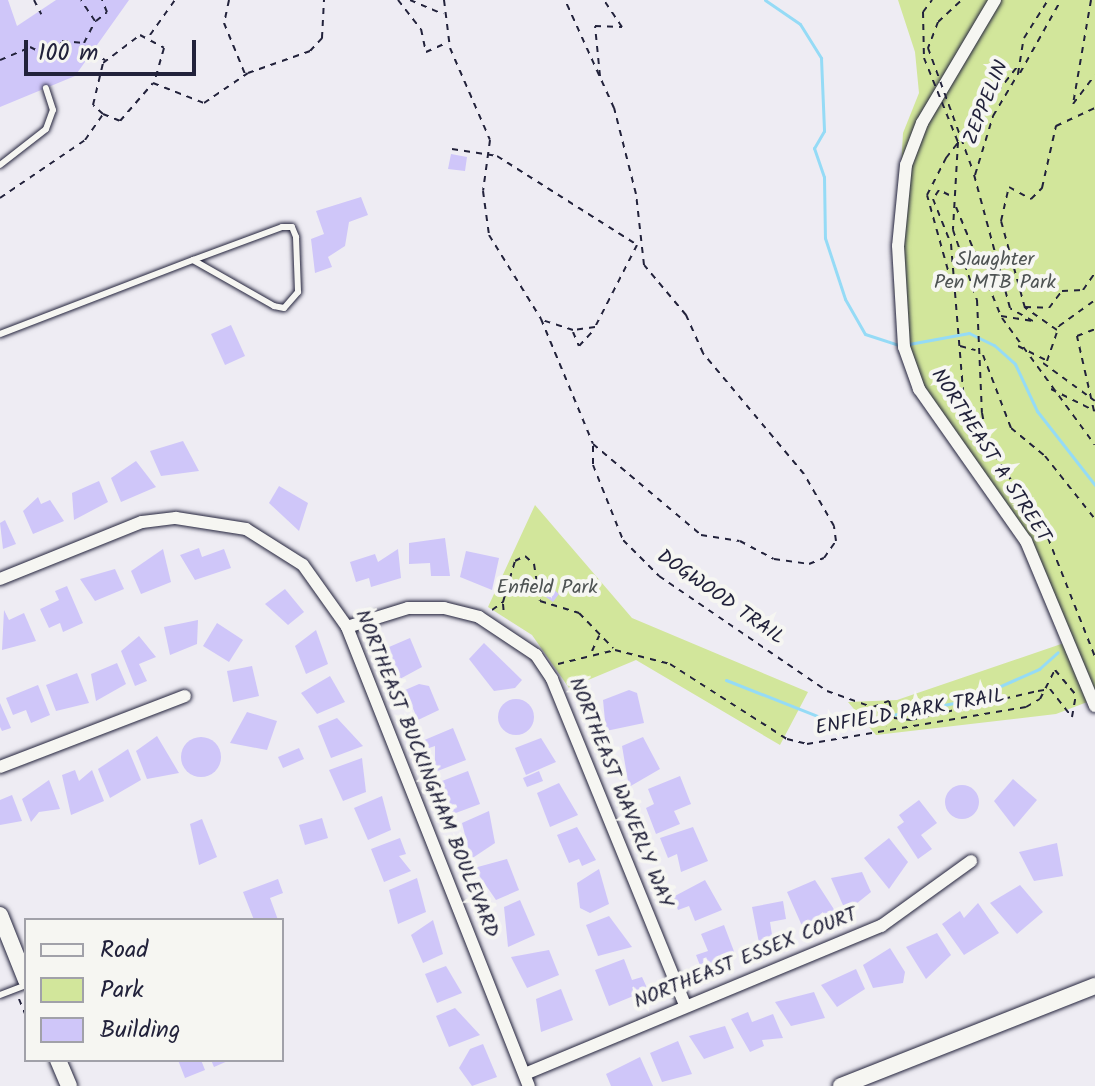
<!DOCTYPE html>
<style>
body{margin:0}
#map{position:relative;width:1095px;height:1086px;overflow:hidden;background:#eeecf3;font-family:Kalam,sans-serif}
div>[style]{position:absolute}
[style*='--x']{left:calc(var(--x)*1px);top:calc(var(--y)*1px);width:calc(var(--w)*1px);rotate:calc(var(--a)*1deg)}
.green>*{inset:0;background:#d2e69b}
.stream>*{height:3px;margin:-1.5px;padding:0 1.5px;transform-origin:1.5px;border-radius:1.5px;background:#95dbf6}
.building>*{inset:0;background:#cfc6f9}
.round{border-radius:50%}
.path>*{height:2px;margin-top:-1px;transform-origin:0;background:repeating-linear-gradient(90deg,#22223b 0 6px,transparent 0 12px)}
.roads{filter:drop-shadow(0 0 2px #22223b) drop-shadow(0 0 2px #22223b)}
.service>*{height:6px;margin:-3px;padding:0 3px;transform-origin:3px;border-radius:3px;background:#f6f6f2}
.minor>*{height:12px;margin:-6px;padding:0 6px;transform-origin:6px;border-radius:6px;background:#f6f6f2}
.tertiary>*{height:16px;margin:-8px;padding:0 8px;transform-origin:8px;border-radius:8px;background:#f6f6f2}
.path-bridge>*{height:2px;margin-top:-1px;transform-origin:0;background:repeating-linear-gradient(90deg,#22223b 0 6px,transparent 0 12px)}
span{translate:-50% -50%;white-space:nowrap;text-align:center;line-height:1.15;-webkit-text-stroke:8px #f6f6f2;paint-order:stroke}
.street-label{font-size:20px;color:#22223b}
.park-label{font-size:20px;color:#4e5353}
.legend{position:absolute;left:24px;top:918px;width:260px;height:144px;box-sizing:border-box;background:#f6f6f2;border:2px solid #a1a1a9;margin:0;padding:10px 14px;list-style:none;font-size:24px;color:#22223b}
.legend li{display:flex;align-items:center;gap:16px;height:40px}
.legend b{width:40px;border:2px solid #a1a1a9}
.scale{position:absolute;left:24px;top:40px;width:172px;height:36px;box-sizing:border-box;border:4px solid #22223b;border-top:0;padding-left:10px;font-size:24px;line-height:28px;white-space:nowrap;color:#22223b;-webkit-text-stroke:6px #f6f6f2;paint-order:stroke}
</style>
<div id="map">
<div class="green">
<i style="clip-path:polygon(898px 0,1095px 0,1095px 699px,1056px 714px,876px 735px,848px 702px,897px 700px,1067px 642px,1025px 542px,914px 375px,894px 290px,903px 133px,919px 93px,915px 52px)"></i>
<i style="clip-path:polygon(535px 505px,632px 618px,808px 692px,780px 745px,636px 660px,569px 688px,532px 635px,488px 607px)"></i>
</div>
<div class="stream">
<i style="--x:765;--y:0;--w:42;--a:34.4"></i>
<i style="--x:800;--y:24;--w:40;--a:58"></i>
<i style="--x:821;--y:58;--w:73;--a:87.6"></i>
<i style="--x:824;--y:131;--w:20;--a:120"></i>
<i style="--x:814;--y:148;--w:31;--a:71"></i>
<i style="--x:824;--y:177;--w:61;--a:89.1"></i>
<i style="--x:825;--y:238;--w:64;--a:71.8"></i>
<i style="--x:845;--y:299;--w:40;--a:60.3"></i>
<i style="--x:865;--y:334;--w:39;--a:18"></i>
<i style="--x:909;--y:344;--w:61;--a:-10.4"></i>
<i style="--x:969;--y:333;--w:28;--a:26"></i>
<i style="--x:994;--y:345;--w:28;--a:42"></i>
<i style="--x:1015;--y:364;--w:52;--a:64.9"></i>
<i style="--x:1037;--y:411;--w:94;--a:51.9"></i>
<i style="--x:726;--y:680;--w:106;--a:21.5"></i>
<i style="--x:825;--y:719;--w:52;--a:-1.1"></i>
<i style="--x:887;--y:716;--w:84;--a:-11"></i>
<i style="--x:969;--y:700;--w:77;--a:-23.9"></i>
<i style="--x:1039;--y:669;--w:25;--a:-42"></i>
</div>
<div class="building">
<i style="clip-path:polygon(0 0,8px 0,17px 26px,56px 0,129px 0,75px 76px,0 107px)"></i>
<i style="clip-path:polygon(451px 154px,467px 157px,465px 171px,448px 169px)"></i>
<i style="clip-path:polygon(361px 197px,368px 215px,349px 222px,345px 246px,328px 257px,332px 267px,315px 273px,311px 239px,324px 234px,316px 211px)"></i>
<i style="clip-path:polygon(231px 325px,245px 356px,225px 365px,211px 334px)"></i>
<i style="clip-path:polygon(183px 441px,199px 471px,161px 476px,150px 451px)"></i>
<i style="clip-path:polygon(136px 461px,156px 487px,121px 502px,111px 478px)"></i>
<i style="clip-path:polygon(99px 481px,108px 502px,74px 520px,72px 493px)"></i>
<i style="clip-path:polygon(279px 486px,308px 503px,299px 531px,269px 503px)"></i>
<i style="clip-path:polygon(38px 497px,41px 504px,50px 500px,64px 521px,33px 534px,23px 511px)"></i>
<i style="clip-path:polygon(5px 520px,16px 544px,3px 549px,0 523px)"></i>
<i style="clip-path:polygon(445px 538px,450px 576px,431px 576px,430px 563px,409px 564px,409px 543px)"></i>
<i style="clip-path:polygon(199px 548px,202px 557px,224px 549px,231px 568px,195px 580px,180px 555px)"></i>
<i style="clip-path:polygon(163px 549px,171px 582px,141px 594px,131px 571px)"></i>
<i style="clip-path:polygon(398px 549px,401px 578px,371px 587px,369px 578px,356px 582px,350px 562px,375px 554px,378px 562px)"></i>
<i style="clip-path:polygon(466px 551px,499px 558px,492px 590px,460px 577px)"></i>
<i style="clip-path:polygon(115px 569px,124px 589px,95px 601px,80px 579px)"></i>
<i style="clip-path:polygon(547px 584px,559px 594px,553px 602px,540px 593px)"></i>
<i style="clip-path:polygon(67px 586px,83px 623px,63px 632px,60px 623px,49px 628px,40px 609px,59px 600px,55px 591px)"></i>
<i style="clip-path:polygon(285px 589px,304px 612px,288px 625px,265px 604px)"></i>
<i style="clip-path:polygon(4px 610px,9px 620px,24px 613px,36px 641px,2px 650px)"></i>
<i style="clip-path:polygon(198px 620px,197px 644px,170px 655px,164px 627px)"></i>
<i style="clip-path:polygon(217px 623px,243px 640px,229px 662px,203px 646px)"></i>
<i style="clip-path:polygon(316px 630px,328px 664px,306px 674px,295px 646px)"></i>
<i style="clip-path:polygon(139px 636px,156px 657px,139px 664px,147px 681px,135px 686px,121px 651px)"></i>
<i style="clip-path:polygon(410px 638px,422px 667px,398px 680px,389px 647px)"></i>
<i style="clip-path:polygon(484px 643px,522px 680px,515px 688px,494px 691px,469px 659px)"></i>
<i style="clip-path:polygon(117px 663px,126px 684px,96px 701px,91px 674px)"></i>
<i style="clip-path:polygon(252px 666px,259px 696px,233px 702px,227px 671px)"></i>
<i style="clip-path:polygon(77px 673px,89px 703px,56px 711px,46px 685px)"></i>
<i style="clip-path:polygon(330px 676px,345px 702px,317px 714px,301px 693px)"></i>
<i style="clip-path:polygon(419px 684px,429px 686px,439px 710px,418px 720px,405px 690px)"></i>
<i style="clip-path:polygon(38px 685px,50px 715px,31px 723px,26px 710px,13px 715px,6px 698px)"></i>
<i style="clip-path:polygon(629px 690px,637px 693px,644px 723px,606px 731px,603px 700px)"></i>
<i class="round" style="left:498px;top:699px;width:36px;height:36px"></i>
<i style="clip-path:polygon(0 703px,11px 728px,2px 731px,0 727px)"></i>
<i style="clip-path:polygon(247px 712px,277px 721px,267px 750px,230px 743px)"></i>
<i style="clip-path:polygon(337px 718px,363px 746px,331px 758px,318px 726px)"></i>
<i style="clip-path:polygon(453px 728px,466px 760px,435px 772px,435px 746px,426px 749px,422px 741px)"></i>
<i style="clip-path:polygon(157px 736px,179px 773px,147px 779px,136px 751px)"></i>
<i style="clip-path:polygon(643px 737px,660px 769px,629px 787px,622px 746px)"></i>
<i class="round" style="left:181px;top:737px;width:40px;height:40px"></i>
<i style="clip-path:polygon(541px 738px,556px 762px,526px 775px,515px 748px)"></i>
<i style="clip-path:polygon(299px 748px,304px 759px,283px 768px,278px 757px)"></i>
<i style="clip-path:polygon(128px 749px,141px 780px,110px 798px,98px 769px)"></i>
<i style="clip-path:polygon(362px 758px,366px 792px,343px 801px,329px 770px)"></i>
<i style="clip-path:polygon(75px 770px,79px 781px,92px 770px,104px 801px,71px 815px,62px 775px)"></i>
<i style="clip-path:polygon(468px 771px,480px 804px,453px 814px,442px 781px)"></i>
<i style="clip-path:polygon(539px 771px,543px 781px,527px 787px,523px 778px)"></i>
<i style="clip-path:polygon(680px 776px,691px 804px,674px 811px,680px 824px,656px 834px,646px 808px,654px 804px,648px 789px)"></i>
<i style="clip-path:polygon(1013px 779px,1037px 800px,1014px 827px,994px 801px)"></i>
<i style="clip-path:polygon(49px 780px,60px 809px,39px 812px,31px 822px,22px 799px)"></i>
<i style="clip-path:polygon(559px 783px,578px 815px,550px 827px,537px 793px)"></i>
<i class="round" style="left:945px;top:785px;width:34px;height:34px"></i>
<i style="clip-path:polygon(12px 795px,22px 821px,0 825px,0 800px)"></i>
<i style="clip-path:polygon(382px 796px,391px 830px,368px 840px,354px 808px)"></i>
<i style="clip-path:polygon(919px 800px,937px 823px,921px 835px,932px 849px,918px 859px,897px 827px,904px 822px,899px 815px)"></i>
<i style="clip-path:polygon(489px 811px,495px 843px,471px 859px,462px 823px)"></i>
<i style="clip-path:polygon(322px 818px,328px 838px,305px 845px,299px 825px)"></i>
<i style="clip-path:polygon(202px 819px,217px 857px,199px 865px,190px 824px)"></i>
<i style="clip-path:polygon(577px 827px,596px 860px,582px 866px,579px 859px,569px 863px,557px 835px)"></i>
<i style="clip-path:polygon(693px 827px,708px 861px,681px 872px,677px 854px,668px 858px,660px 838px)"></i>
<i style="clip-path:polygon(400px 838px,406px 854px,399px 856px,411px 871px,384px 882px,371px 849px)"></i>
<i style="clip-path:polygon(889px 838px,908px 862px,889px 889px,864px 858px)"></i>
<i style="clip-path:polygon(1057px 843px,1063px 876px,1034px 881px,1019px 852px)"></i>
<i style="clip-path:polygon(507px 859px,519px 890px,496px 900px,474px 868px)"></i>
<i style="clip-path:polygon(599px 869px,609px 904px,590px 913px,580px 908px,577px 883px)"></i>
<i style="clip-path:polygon(862px 872px,871px 892px,846px 912px,831px 878px)"></i>
<i style="clip-path:polygon(417px 878px,426px 912px,398px 924px,389px 890px)"></i>
<i style="clip-path:polygon(278px 879px,283px 893px,270px 898px,278px 920px,254px 920px,243px 892px)"></i>
<i style="clip-path:polygon(705px 880px,722px 910px,695px 921px,689px 906px,678px 910px,673px 897px)"></i>
<i style="clip-path:polygon(815px 880px,837px 914px,826px 919px,823px 912px,803px 928px,787px 892px)"></i>
<i style="clip-path:polygon(1020px 885px,1043px 912px,1017px 934px,990px 903px)"></i>
<i style="clip-path:polygon(520px 900px,535px 935px,508px 947px,504px 907px)"></i>
<i style="clip-path:polygon(783px 901px,786px 919px,770px 922px,773px 941px,759px 943px,752px 907px)"></i>
<i style="clip-path:polygon(978px 903px,999px 933px,964px 955px,942px 924px,960px 911px,964px 918px)"></i>
<i style="clip-path:polygon(609px 916px,632px 947px,598px 956px,586px 925px)"></i>
<i style="clip-path:polygon(433px 920px,443px 954px,423px 963px,411px 935px)"></i>
<i style="clip-path:polygon(724px 925px,735px 954px,701px 968px,696px 955px,708px 951px,701px 934px)"></i>
<i style="clip-path:polygon(937px 933px,951px 955px,926px 979px,906px 947px)"></i>
<i style="clip-path:polygon(890px 948px,905px 972px,903px 983px,873px 988px,863px 965px)"></i>
<i style="clip-path:polygon(549px 950px,559px 975px,527px 988px,511px 957px)"></i>
<i style="clip-path:polygon(624px 959px,632px 980px,642px 977px,648px 990px,609px 1006px,595px 970px)"></i>
<i style="clip-path:polygon(446px 966px,462px 993px,437px 1003px,425px 974px)"></i>
<i style="clip-path:polygon(856px 969px,865px 989px,837px 1007px,821px 985px)"></i>
<i style="clip-path:polygon(561px 989px,573px 1020px,541px 1032px,536px 999px)"></i>
<i style="clip-path:polygon(814px 992px,825px 1018px,791px 1026px,775px 1002px)"></i>
<i style="clip-path:polygon(455px 1008px,480px 1035px,449px 1047px,436px 1016px)"></i>
<i style="clip-path:polygon(748px 1012px,752px 1022px,773px 1014px,783px 1038px,762px 1040px,764px 1046px,750px 1052px,731px 1019px)"></i>
<i style="clip-path:polygon(725px 1026px,734px 1048px,704px 1059px,689px 1036px)"></i>
<i style="clip-path:polygon(678px 1041px,692px 1074px,662px 1082px,650px 1053px)"></i>
<i style="clip-path:polygon(483px 1044px,497px 1077px,472px 1086px,459px 1068px,470px 1049px)"></i>
<i style="clip-path:polygon(640px 1057px,653px 1086px,611px 1086px,606px 1074px)"></i>
<i style="clip-path:polygon(178px 1060px,201px 1060px,205px 1070px,185px 1078px)"></i>
<i style="clip-path:polygon(211px 1060px,230px 1060px,214px 1067px)"></i>
</div>
<div class="path">
<i style="--x:34;--y:0;--w:16;--a:63"></i>
<i style="--x:229;--y:0;--w:24;--a:102"></i>
<i style="--x:224;--y:23;--w:55;--a:67.6"></i>
<i style="--x:398;--y:0;--w:37;--a:52"></i>
<i style="--x:421;--y:29;--w:24;--a:78"></i>
<i style="--x:426;--y:52;--w:24;--a:-24"></i>
<i style="--x:410;--y:0;--w:36;--a:23"></i>
<i style="--x:444;--y:0;--w:48;--a:82.9"></i>
<i style="--x:450;--y:48;--w:100;--a:66.5"></i>
<i style="--x:490;--y:140;--w:51;--a:97.8"></i>
<i style="--x:483;--y:191;--w:44;--a:82.2"></i>
<i style="--x:489;--y:235;--w:99;--a:58.2"></i>
<i style="--x:541;--y:319;--w:135;--a:67.4"></i>
<i style="--x:593;--y:444;--w:141;--a:40.1"></i>
<i style="--x:701;--y:535;--w:39;--a:9"></i>
<i style="--x:740;--y:541;--w:38;--a:28"></i>
<i style="--x:774;--y:559;--w:35;--a:8"></i>
<i style="--x:809;--y:564;--w:16;--a:-22"></i>
<i style="--x:824;--y:558;--w:21;--a:-55"></i>
<i style="--x:836;--y:541;--w:15;--a:-98"></i>
<i style="--x:834;--y:526;--w:60;--a:-120"></i>
<i style="--x:804;--y:474;--w:158;--a:-129.9"></i>
<i style="--x:703;--y:353;--w:42;--a:-114.1"></i>
<i style="--x:686;--y:315;--w:65;--a:-130"></i>
<i style="--x:644;--y:265;--w:71;--a:-96.4"></i>
<i style="--x:636;--y:194;--w:89;--a:-104.3"></i>
<i style="--x:614;--y:108;--w:119;--a:-114.4"></i>
<i style="--x:1091;--y:0;--w:106;--a:99.8"></i>
<i style="--x:1073;--y:104;--w:36;--a:-53"></i>
<i style="--x:923;--y:12;--w:15;--a:-53"></i>
<i style="--x:96;--y:21;--w:14;--a:-39"></i>
<i style="--x:107;--y:12;--w:13;--a:-113"></i>
<i style="--x:938;--y:22;--w:33;--a:-43"></i>
<i style="--x:150;--y:35;--w:43;--a:-54.5"></i>
<i style="--x:92;--y:53;--w:15;--a:28"></i>
<i style="--x:0;--y:60;--w:33;--a:-23"></i>
<i style="--x:30;--y:47;--w:28;--a:26"></i>
<i style="--x:55;--y:59;--w:19;--a:-69"></i>
<i style="--x:62;--y:41;--w:22;--a:5"></i>
<i style="--x:84;--y:43;--w:25;--a:-63"></i>
<i style="--x:95;--y:21;--w:25;--a:-124"></i>
<i style="--x:1020;--y:73;--w:84;--a:-60.7"></i>
<i style="--x:600;--y:76;--w:50;--a:-95.7"></i>
<i style="--x:595;--y:26;--w:27;--a:2"></i>
<i style="--x:622;--y:27;--w:32;--a:-124"></i>
<i style="--x:103;--y:114;--w:13;--a:-138"></i>
<i style="--x:93;--y:105;--w:43;--a:-76.6"></i>
<i style="--x:103;--y:63;--w:46;--a:-37.1"></i>
<i style="--x:140;--y:35;--w:27;--a:28"></i>
<i style="--x:164;--y:48;--w:35;--a:106"></i>
<i style="--x:452;--y:149;--w:46;--a:8.8"></i>
<i style="--x:497;--y:156;--w:166;--a:32.4"></i>
<i style="--x:637;--y:245;--w:92;--a:117.1"></i>
<i style="--x:595;--y:327;--w:22;--a:172"></i>
<i style="--x:573;--y:330;--w:32;--a:-162"></i>
<i style="--x:975;--y:175;--w:62;--a:-73"></i>
<i style="--x:993;--y:116;--w:49;--a:-59.2"></i>
<i style="--x:1018;--y:74;--w:36;--a:-81"></i>
<i style="--x:1024;--y:38;--w:45;--a:-57.7"></i>
<i style="--x:949;--y:195;--w:11;--a:-153"></i>
<i style="--x:939;--y:190;--w:11;--a:124"></i>
<i style="--x:933;--y:199;--w:48;--a:68.2"></i>
<i style="--x:951;--y:244;--w:160;--a:85.3"></i>
<i style="--x:964;--y:403;--w:26;--a:72"></i>
<i style="--x:972;--y:428;--w:15;--a:28"></i>
<i style="--x:0;--y:198;--w:103;--a:-34.3"></i>
<i style="--x:85;--y:140;--w:32;--a:-55"></i>
<i style="--x:103;--y:114;--w:18;--a:22"></i>
<i style="--x:120;--y:121;--w:50;--a:-49"></i>
<i style="--x:153;--y:83;--w:55;--a:21.4"></i>
<i style="--x:204;--y:103;--w:53;--a:-34.3"></i>
<i style="--x:248;--y:73;--w:66;--a:-19.5"></i>
<i style="--x:310;--y:51;--w:18;--a:-47"></i>
<i style="--x:322;--y:38;--w:38;--a:-87"></i>
<i style="--x:956;--y:207;--w:118;--a:67.6"></i>
<i style="--x:1001;--y:316;--w:32;--a:9"></i>
<i style="--x:1033;--y:321;--w:26;--a:-151"></i>
<i style="--x:1010;--y:308;--w:142;--a:-105.1"></i>
<i style="--x:951;--y:281;--w:89;--a:-105.6"></i>
<i style="--x:927;--y:195;--w:42;--a:-62.8"></i>
<i style="--x:946;--y:158;--w:120;--a:-52.1"></i>
<i style="--x:1025;--y:307;--w:24;--a:2"></i>
<i style="--x:1049;--y:308;--w:21;--a:-53"></i>
<i style="--x:1062;--y:291;--w:21;--a:-3"></i>
<i style="--x:1083;--y:290;--w:21;--a:-55"></i>
<i style="--x:1002;--y:318;--w:157;--a:53.8"></i>
<i style="--x:1057;--y:330;--w:39;--a:-145"></i>
<i style="--x:1025;--y:308;--w:90;--a:-105.4"></i>
<i style="--x:1001;--y:221;--w:35;--a:-77"></i>
<i style="--x:1009;--y:187;--w:25;--a:29"></i>
<i style="--x:1031;--y:199;--w:16;--a:-45"></i>
<i style="--x:1042;--y:188;--w:64;--a:-77.3"></i>
<i style="--x:1056;--y:126;--w:43;--a:-24.8"></i>
<i style="--x:573;--y:332;--w:15;--a:67"></i>
<i style="--x:579;--y:346;--w:23;--a:-47"></i>
<i style="--x:960;--y:346;--w:16;--a:15"></i>
<i style="--x:1018;--y:346;--w:33;--a:27"></i>
<i style="--x:1047;--y:361;--w:37;--a:-71"></i>
<i style="--x:1059;--y:326;--w:44;--a:-35.8"></i>
<i style="--x:983;--y:355;--w:78;--a:69"></i>
<i style="--x:1011;--y:428;--w:44;--a:39.5"></i>
<i style="--x:1045;--y:456;--w:80;--a:51.6"></i>
<i style="--x:1043;--y:363;--w:64;--a:36.2"></i>
<i style="--x:1051;--y:389;--w:49;--a:26.6"></i>
<i style="--x:1094;--y:411;--w:77;--a:-102.8"></i>
<i style="--x:1077;--y:336;--w:19;--a:-21"></i>
<i style="--x:982;--y:413;--w:32;--a:79"></i>
<i style="--x:988;--y:444;--w:112;--a:57.4"></i>
<i style="--x:1048;--y:538;--w:128;--a:68.4"></i>
<i style="--x:593;--y:446;--w:19;--a:90"></i>
<i style="--x:593;--y:465;--w:81;--a:68.2"></i>
<i style="--x:623;--y:540;--w:51;--a:45"></i>
<i style="--x:659;--y:576;--w:204;--a:34.4"></i>
<i style="--x:827;--y:691;--w:48;--a:19.6"></i>
<i style="--x:872;--y:707;--w:24;--a:55"></i>
<i style="--x:503;--y:604;--w:12;--a:85"></i>
<i style="--x:492;--y:610;--w:14;--a:-36"></i>
<i style="--x:503;--y:602;--w:43;--a:-73.7"></i>
<i style="--x:515;--y:561;--w:11;--a:-27"></i>
<i style="--x:525;--y:556;--w:12;--a:42"></i>
<i style="--x:534;--y:564;--w:37;--a:81"></i>
<i style="--x:540;--y:601;--w:41;--a:17.1"></i>
<i style="--x:579;--y:613;--w:49;--a:45.8"></i>
<i style="--x:592;--y:651;--w:17;--a:-65"></i>
<i style="--x:558;--y:664;--w:59;--a:-13.8"></i>
<i style="--x:615;--y:650;--w:57;--a:14.3"></i>
<i style="--x:670;--y:664;--w:139;--a:32.7"></i>
<i style="--x:787;--y:739;--w:21;--a:14"></i>
<i style="--x:807;--y:744;--w:222;--a:-9.6"></i>
<i style="--x:1026;--y:707;--w:16;--a:-30"></i>
<i style="--x:1040;--y:699;--w:33;--a:-63"></i>
<i style="--x:1055;--y:670;--w:31;--a:50"></i>
<i style="--x:1050;--y:689;--w:36;--a:52"></i>
<i style="--x:1072;--y:717;--w:22;--a:-80"></i>
<i style="--x:873;--y:707;--w:17;--a:-21"></i>
<i style="--x:889;--y:701;--w:18;--a:74"></i>
<i style="--x:894;--y:718;--w:17;--a:7"></i>
<i style="--x:911;--y:720;--w:130;--a:-12.9"></i>
<i style="--x:19;--y:999;--w:18;--a:68"></i>
</div>
<div class="roads">
<div class="service">
<i style="--x:0;--y:165;--w:58;--a:-38"></i>
<i style="--x:46;--y:129;--w:20;--a:-70"></i>
<i style="--x:53;--y:110;--w:23;--a:-108"></i>
<i style="--x:0;--y:334;--w:207;--a:-21"></i>
<i style="--x:193;--y:260;--w:95;--a:-20.3"></i>
<i style="--x:282;--y:227;--w:10;--a:0"></i>
<i style="--x:292;--y:227;--w:11;--a:68"></i>
<i style="--x:296;--y:237;--w:55;--a:87.9"></i>
<i style="--x:298;--y:292;--w:21;--a:131"></i>
<i style="--x:284;--y:308;--w:10;--a:-169"></i>
<i style="--x:274;--y:306;--w:93;--a:-150.4"></i>
<i style="--x:0;--y:995;--w:28;--a:-21"></i>
</div>
<div class="minor">
<i style="--x:995;--y:0;--w:143;--a:120.7"></i>
<i style="--x:922;--y:123;--w:45;--a:110.9"></i>
<i style="--x:906;--y:165;--w:81;--a:95.6"></i>
<i style="--x:898;--y:246;--w:101;--a:86.6"></i>
<i style="--x:904;--y:347;--w:45;--a:70.3"></i>
<i style="--x:919;--y:389;--w:186;--a:54.9"></i>
<i style="--x:1026;--y:541;--w:179;--a:67.3"></i>
<i style="--x:0;--y:579;--w:153;--a:-21.9"></i>
<i style="--x:142;--y:522;--w:34;--a:-7"></i>
<i style="--x:176;--y:518;--w:71;--a:8.9"></i>
<i style="--x:246;--y:529;--w:67;--a:32.3"></i>
<i style="--x:303;--y:565;--w:76;--a:54.6"></i>
<i style="--x:347;--y:627;--w:494;--a:68.4"></i>
<i style="--x:347;--y:627;--w:64;--a:-17.3"></i>
<i style="--x:408;--y:608;--w:36;--a:0"></i>
<i style="--x:444;--y:608;--w:36;--a:14"></i>
<i style="--x:479;--y:617;--w:69;--a:33.7"></i>
<i style="--x:536;--y:655;--w:29;--a:56"></i>
<i style="--x:552;--y:679;--w:352;--a:67.8"></i>
<i style="--x:0;--y:767;--w:198;--a:-21"></i>
<i style="--x:525;--y:1074;--w:386;--a:-22.6"></i>
<i style="--x:881;--y:926;--w:111;--a:-35.8"></i>
</div>
<div class="tertiary">
<i style="--x:0;--y:915;--w:70;--a:68.2"></i>
<i style="--x:58;--y:1060;--w:28;--a:67"></i>
<i style="--x:841;--y:1086;--w:273;--a:-21.5"></i>
</div>
</div>
<div class="path-bridge">
<i style="--x:923;--y:12;--w:46;--a:88.8"></i>
<i style="--x:924;--y:58;--w:91;--a:68"></i>
<i style="--x:958;--y:142;--w:88;--a:93.3"></i>
<i style="--x:953;--y:230;--w:74;--a:71.1"></i>
<i style="--x:977;--y:300;--w:113;--a:87.5"></i>
<i style="--x:938;--y:22;--w:28;--a:111"></i>
<i style="--x:928;--y:48;--w:131;--a:69.9"></i>
<i style="--x:1038;--y:691;--w:12;--a:-9"></i>
</div>
<div class="street-label">
<span style="left:987px;top:103px;rotate:-68deg">ZEPPELIN</span>
<span style="left:990px;top:456px;rotate:57deg">NORTHEAST A STREET</span>
<span style="left:720px;top:598px;rotate:35deg">DOGWOOD TRAIL</span>
<span style="left:910px;top:713px;rotate:-10deg">ENFIELD PARK TRAIL</span>
<span style="left:426px;top:774px;rotate:68deg">NORTHEAST BUCKINGHAM BOULEVARD</span>
<span style="left:620px;top:793px;rotate:68deg">NORTHEAST WAVERLY WAY</span>
<span style="left:746px;top:959px;rotate:-22deg">NORTHEAST ESSEX COURT</span>
</div>
<div class="park-label">
<span style="left:995px;top:272px">Slaughter<br>Pen MTB Park</span>
<span style="left:547px;top:588px">Enfield Park</span>
</div>
<ul class="legend">
<li><b style="height:10px;background:#f6f6f2"></b>Road</li>
<li><b style="height:22px;background:#d2e69b"></b>Park</li>
<li><b style="height:22px;background:#cfc6f9"></b>Building</li>
</ul>
<div class="scale">100 m</div>
</div>
